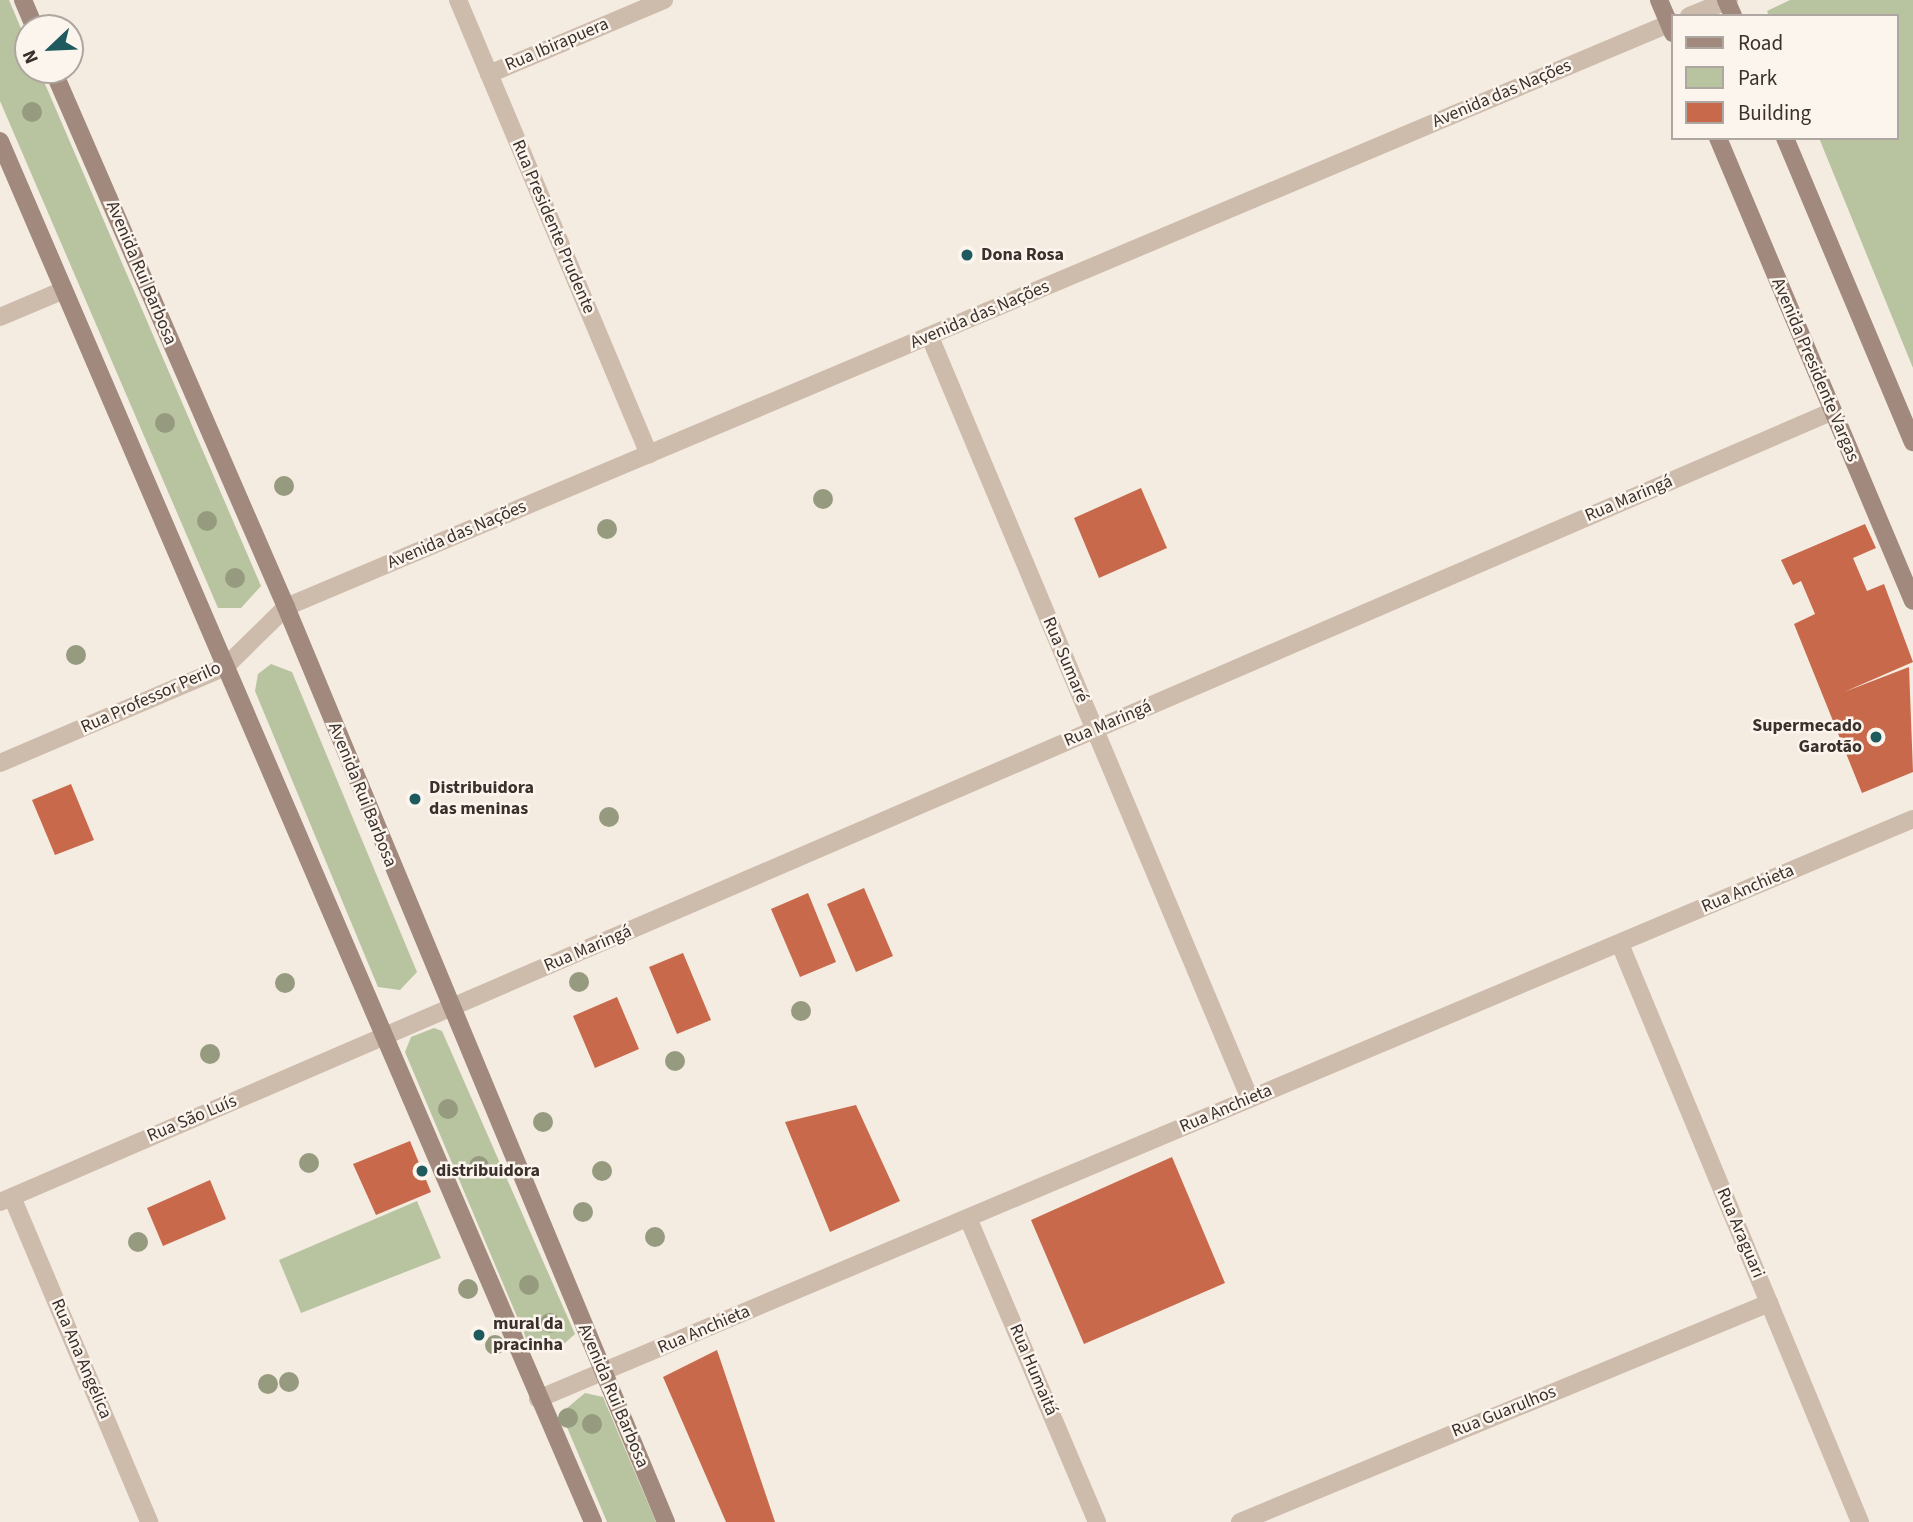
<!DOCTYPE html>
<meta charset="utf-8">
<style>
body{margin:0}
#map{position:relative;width:1913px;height:1522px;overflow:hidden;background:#f4ebe1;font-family:"Source Sans 3",sans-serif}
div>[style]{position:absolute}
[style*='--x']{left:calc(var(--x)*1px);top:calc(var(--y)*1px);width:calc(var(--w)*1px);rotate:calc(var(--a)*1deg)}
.green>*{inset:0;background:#b8c4a0}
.building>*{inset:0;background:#c8694b}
.street>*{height:18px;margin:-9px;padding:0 9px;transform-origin:9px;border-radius:9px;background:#cdbbac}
.secondary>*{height:18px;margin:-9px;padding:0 9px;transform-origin:9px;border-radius:9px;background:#a18a7d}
.trees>*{width:20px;height:20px;margin:-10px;border-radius:50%;background:#969b7f}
.dots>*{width:19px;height:19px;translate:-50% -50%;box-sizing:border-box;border:4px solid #fbf5ee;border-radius:50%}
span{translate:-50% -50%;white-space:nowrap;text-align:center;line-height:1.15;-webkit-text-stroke:5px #fbf5ee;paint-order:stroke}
.street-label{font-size:18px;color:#3b302b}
.poi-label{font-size:18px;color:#3b302b;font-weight:700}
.left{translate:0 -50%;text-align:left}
.right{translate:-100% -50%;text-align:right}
.legend{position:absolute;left:1671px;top:14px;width:228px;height:126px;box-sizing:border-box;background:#fbf5ee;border:2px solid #aea6a0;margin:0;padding:9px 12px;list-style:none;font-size:21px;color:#3b302b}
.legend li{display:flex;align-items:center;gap:14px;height:35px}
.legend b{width:35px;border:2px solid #aea6a0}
.north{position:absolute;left:14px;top:14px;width:70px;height:70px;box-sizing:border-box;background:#fbf5ee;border:2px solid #aea6a0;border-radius:50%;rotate:247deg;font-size:19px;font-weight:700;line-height:28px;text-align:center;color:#3b302b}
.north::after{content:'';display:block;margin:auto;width:24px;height:32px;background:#1f5a5e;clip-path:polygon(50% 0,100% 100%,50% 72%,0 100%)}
</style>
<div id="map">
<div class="green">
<i style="clip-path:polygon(0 0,9px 0,28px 45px,28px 70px,39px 70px,261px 586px,241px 608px,218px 608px,0 101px)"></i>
<i style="clip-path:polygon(1790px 0,1913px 0,1913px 368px,1819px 138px,1897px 138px,1897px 16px,1769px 16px,1767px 11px)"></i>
<i style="clip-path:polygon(271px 664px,292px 672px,417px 972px,400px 990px,378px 987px,255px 691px,258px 674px)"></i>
<i style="clip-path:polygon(434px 1028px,442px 1031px,575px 1334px,556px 1351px,532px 1352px,405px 1052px,411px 1037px)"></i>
<i style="clip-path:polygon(417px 1201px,441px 1258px,301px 1313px,279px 1260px)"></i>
<i style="clip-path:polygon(585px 1393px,603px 1397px,656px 1522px,607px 1522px,561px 1413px)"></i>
</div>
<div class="building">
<i style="clip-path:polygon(1141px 488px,1167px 548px,1099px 578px,1074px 518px)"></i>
<i style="clip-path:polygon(1865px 524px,1876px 548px,1853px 558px,1867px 591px,1884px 584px,1913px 662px,1844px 692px,1909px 667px,1913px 772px,1862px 793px,1794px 624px,1815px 614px,1801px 581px,1793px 585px,1781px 560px)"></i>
<i style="clip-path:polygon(71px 784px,94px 840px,55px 855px,32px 800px)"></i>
<i style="clip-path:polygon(864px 888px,893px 956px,856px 972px,827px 904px)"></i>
<i style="clip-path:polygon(808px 893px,836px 962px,800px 977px,771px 909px)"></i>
<i style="clip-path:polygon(683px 953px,711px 1020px,677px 1034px,649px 967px)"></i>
<i style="clip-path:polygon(617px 997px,639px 1049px,595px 1068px,573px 1016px)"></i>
<i style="clip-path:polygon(856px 1105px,900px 1201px,830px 1232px,785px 1122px)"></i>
<i style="clip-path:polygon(410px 1141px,431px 1192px,376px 1215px,353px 1164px)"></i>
<i style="clip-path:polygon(1172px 1157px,1225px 1283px,1084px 1344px,1031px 1220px)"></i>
<i style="clip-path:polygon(210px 1180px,226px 1219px,163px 1246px,147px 1208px)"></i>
<i style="clip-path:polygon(717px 1350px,775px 1522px,726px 1522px,663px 1377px)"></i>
</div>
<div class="street">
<i style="--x:458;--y:0;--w:493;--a:67.2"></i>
<i style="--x:1689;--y:16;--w:43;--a:-21.8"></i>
<i style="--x:489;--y:74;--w:190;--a:-22.9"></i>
<i style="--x:0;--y:317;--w:69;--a:-22.9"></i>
<i style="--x:930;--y:337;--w:826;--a:67.22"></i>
<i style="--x:0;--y:763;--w:245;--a:-23.1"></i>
<i style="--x:225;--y:667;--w:86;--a:-44.5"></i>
<i style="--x:286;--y:607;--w:1505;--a:-22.87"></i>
<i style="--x:1620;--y:944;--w:626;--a:67.45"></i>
<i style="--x:12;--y:1197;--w:353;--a:67.1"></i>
<i style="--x:0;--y:1202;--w:1996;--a:-23.34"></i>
<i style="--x:968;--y:1218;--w:330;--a:67"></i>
<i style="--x:538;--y:1399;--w:1492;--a:-22.87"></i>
<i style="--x:1240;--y:1522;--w:573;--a:-22.49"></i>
</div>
<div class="secondary">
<i style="--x:23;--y:0;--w:30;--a:67"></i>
<i style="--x:1659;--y:0;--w:36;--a:67"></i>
<i style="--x:1726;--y:0;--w:17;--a:66"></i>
<i style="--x:53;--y:70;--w:585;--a:66.54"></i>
<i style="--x:286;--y:607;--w:991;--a:67.45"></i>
<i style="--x:1718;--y:138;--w:502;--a:67.16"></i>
<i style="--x:1785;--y:138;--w:330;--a:67.2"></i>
<i style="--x:0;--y:141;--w:1503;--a:66.76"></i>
</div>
<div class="trees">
<i style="left:32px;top:112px"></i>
<i style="left:165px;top:423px"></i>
<i style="left:284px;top:486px"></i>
<i style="left:823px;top:499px"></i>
<i style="left:207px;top:521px"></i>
<i style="left:607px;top:529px"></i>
<i style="left:235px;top:578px"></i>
<i style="left:76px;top:655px"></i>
<i style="left:609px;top:817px"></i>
<i style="left:579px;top:982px"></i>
<i style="left:285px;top:983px"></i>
<i style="left:801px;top:1011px"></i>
<i style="left:210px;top:1054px"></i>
<i style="left:675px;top:1061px"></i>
<i style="left:448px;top:1109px"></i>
<i style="left:543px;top:1122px"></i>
<i style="left:309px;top:1163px"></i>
<i style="left:479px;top:1166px"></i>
<i style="left:602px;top:1171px"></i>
<i style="left:583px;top:1212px"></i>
<i style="left:655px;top:1237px"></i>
<i style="left:138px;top:1242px"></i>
<i style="left:529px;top:1285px"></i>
<i style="left:468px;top:1289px"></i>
<i style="left:550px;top:1323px"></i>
<i style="left:495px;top:1345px"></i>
<i style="left:289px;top:1382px"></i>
<i style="left:268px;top:1384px"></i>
<i style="left:568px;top:1418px"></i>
<i style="left:592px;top:1424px"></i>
</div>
<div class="dots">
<i style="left:967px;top:255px;background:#1f5a5e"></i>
<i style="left:1876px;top:737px;background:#1f5a5e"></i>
<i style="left:415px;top:799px;background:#1f5a5e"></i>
<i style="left:422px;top:1171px;background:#1f5a5e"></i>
<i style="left:479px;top:1335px;background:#1f5a5e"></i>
</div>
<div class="street-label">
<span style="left:557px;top:45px;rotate:-23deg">Rua Ibirapuera</span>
<span style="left:1502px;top:94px;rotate:-23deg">Avenida das Nações</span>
<span style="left:553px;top:227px;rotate:67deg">Rua Presidente Prudente</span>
<span style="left:141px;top:273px;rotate:67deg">Avenida Rui Barbosa</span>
<span style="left:980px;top:315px;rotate:-23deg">Avenida das Nações</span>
<span style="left:1815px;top:370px;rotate:67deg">Avenida Presidente Vargas</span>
<span style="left:1629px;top:499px;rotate:-23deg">Rua Maringá</span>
<span style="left:457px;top:535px;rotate:-23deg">Avenida das Nações</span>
<span style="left:1065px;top:660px;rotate:67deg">Rua Sumaré</span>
<span style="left:151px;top:698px;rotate:-24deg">Rua Professor Perilo</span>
<span style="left:1108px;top:724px;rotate:-23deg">Rua Maringá</span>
<span style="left:362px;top:795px;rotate:68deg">Avenida Rui Barbosa</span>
<span style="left:1748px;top:889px;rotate:-23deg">Rua Anchieta</span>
<span style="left:588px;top:949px;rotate:-23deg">Rua Maringá</span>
<span style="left:1226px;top:1109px;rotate:-23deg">Rua Anchieta</span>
<span style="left:192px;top:1119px;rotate:-23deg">Rua São Luís</span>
<span style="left:1740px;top:1233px;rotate:67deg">Rua Araguari</span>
<span style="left:704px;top:1330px;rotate:-23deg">Rua Anchieta</span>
<span style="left:81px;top:1359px;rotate:67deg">Rua Ana Angélica</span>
<span style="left:1033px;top:1370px;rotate:67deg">Rua Humaitá</span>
<span style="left:613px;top:1396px;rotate:67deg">Avenida Rui Barbosa</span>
<span style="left:1504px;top:1412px;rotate:-22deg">Rua Guarulhos</span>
</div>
<div class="poi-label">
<span class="left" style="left:981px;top:255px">Dona Rosa</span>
<span class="right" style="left:1862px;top:737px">Supermecado<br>Garotão</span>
<span class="left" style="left:429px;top:799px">Distribuidora<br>das meninas</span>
<span class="left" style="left:436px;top:1171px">distribuidora</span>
<span class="left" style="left:493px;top:1335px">mural da<br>pracinha</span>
</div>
<ul class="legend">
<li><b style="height:9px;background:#a18a7d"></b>Road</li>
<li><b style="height:19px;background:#b8c4a0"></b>Park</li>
<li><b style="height:19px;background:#c8694b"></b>Building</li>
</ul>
<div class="north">N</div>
</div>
